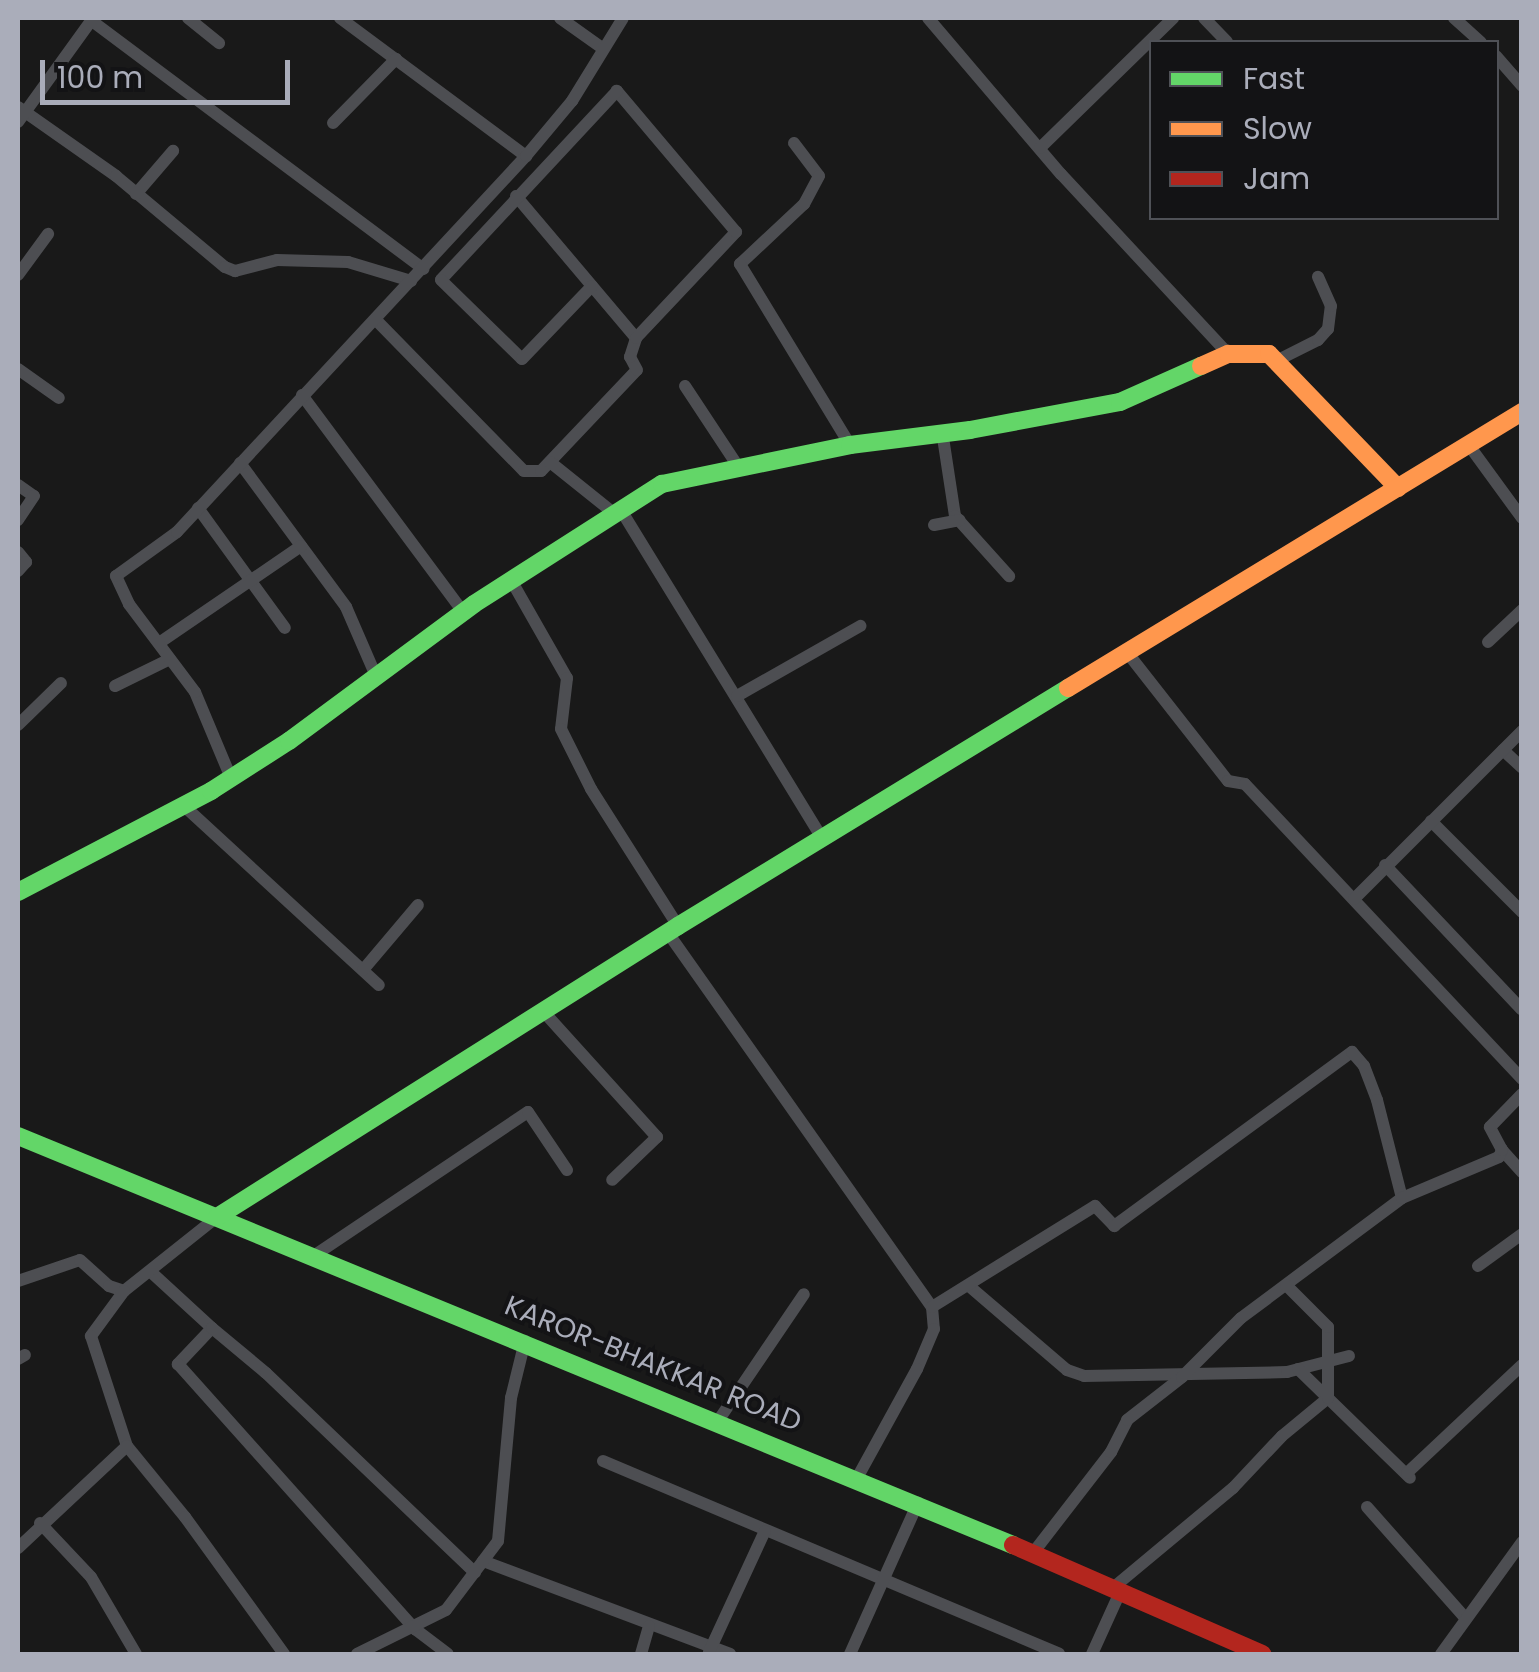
<!DOCTYPE html>
<style>
body{margin:0}
#map{position:relative;width:1539px;height:1672px;overflow:hidden;background:#191919;font-family:Poppins,sans-serif}
div>[style]{position:absolute}
[style*='--x']{left:calc(var(--x)*1px);top:calc(var(--y)*1px);width:calc(var(--w)*1px);rotate:calc(var(--a)*1deg)}
.street>*{height:12px;margin:-6px;padding:0 6px;transform-origin:6px;border-radius:6px;background:#4d4e52}
.fast>*{height:18px;margin:-9px;padding:0 9px;transform-origin:9px;border-radius:9px;background:#63d668}
.slow>*{height:18px;margin:-9px;padding:0 9px;transform-origin:9px;border-radius:9px;background:#ff974d}
.jam>*{height:18px;margin:-9px;padding:0 9px;transform-origin:9px;border-radius:9px;background:#b3261e}
span{translate:-50% -50%;white-space:nowrap;text-align:center;line-height:1.15;-webkit-text-stroke:8px #131315;paint-order:stroke}
.street-label{font-size:28px;color:#aaadba}
.frame{position:absolute;inset:0;border:20px solid #aaadba;pointer-events:none}
.legend{position:absolute;left:1149px;top:40px;width:350px;height:180px;box-sizing:border-box;background:#131315;border:2px solid #4f5157;margin:0;padding:12px 18px;list-style:none;font-size:30px;color:#aaadba}
.legend li{display:flex;align-items:center;gap:20px;height:50px}
.legend b{width:50px;border:2px solid #4f5157}
.scale{position:absolute;left:40px;top:60px;width:250px;height:45px;box-sizing:border-box;border:5px solid #aaadba;border-top:0;padding-left:12px;font-size:30px;line-height:35px;white-space:nowrap;color:#aaadba;-webkit-text-stroke:8px #131315;paint-order:stroke}
</style>
<div id="map">
<div class="street">
<i style="--x:188;--y:18;--w:40;--a:39"></i>
<i style="--x:340;--y:18;--w:232;--a:36.6"></i>
<i style="--x:560;--y:18;--w:52;--a:35.5"></i>
<i style="--x:928;--y:18;--w:205;--a:49.6"></i>
<i style="--x:1061;--y:174;--w:246;--a:47.1"></i>
<i style="--x:1204;--y:18;--w:33;--a:46"></i>
<i style="--x:1454;--y:18;--w:36;--a:42"></i>
<i style="--x:92;--y:21;--w:414;--a:36.8"></i>
<i style="--x:1496;--y:56;--w:40;--a:49"></i>
<i style="--x:18;--y:107;--w:120;--a:35.1"></i>
<i style="--x:116;--y:176;--w:142;--a:39.9"></i>
<i style="--x:225;--y:267;--w:11;--a:22"></i>
<i style="--x:235;--y:271;--w:43;--a:-14.7"></i>
<i style="--x:277;--y:260;--w:71;--a:1.6"></i>
<i style="--x:348;--y:262;--w:66;--a:16.8"></i>
<i style="--x:18;--y:122;--w:128;--a:-54.2"></i>
<i style="--x:333;--y:123;--w:90;--a:-45.5"></i>
<i style="--x:794;--y:143;--w:41;--a:52.9"></i>
<i style="--x:819;--y:176;--w:32;--a:118"></i>
<i style="--x:804;--y:204;--w:88;--a:136.8"></i>
<i style="--x:740;--y:264;--w:212;--a:58.7"></i>
<i style="--x:1040;--y:148;--w:186;--a:-44.3"></i>
<i style="--x:136;--y:194;--w:57;--a:-49.3"></i>
<i style="--x:516;--y:196;--w:186;--a:49.8"></i>
<i style="--x:18;--y:275;--w:51;--a:-53.8"></i>
<i style="--x:376;--y:320;--w:211;--a:45.6"></i>
<i style="--x:524;--y:471;--w:17;--a:0"></i>
<i style="--x:541;--y:471;--w:139;--a:-46.5"></i>
<i style="--x:637;--y:370;--w:15;--a:-118"></i>
<i style="--x:630;--y:357;--w:20;--a:-72"></i>
<i style="--x:636;--y:338;--w:146;--a:-46.7"></i>
<i style="--x:736;--y:232;--w:185;--a:-130.2"></i>
<i style="--x:617;--y:91;--w:258;--a:133"></i>
<i style="--x:441;--y:280;--w:113;--a:44.3"></i>
<i style="--x:522;--y:359;--w:101;--a:-46.2"></i>
<i style="--x:1276;--y:361;--w:47;--a:-26.6"></i>
<i style="--x:1318;--y:340;--w:15;--a:-48"></i>
<i style="--x:1328;--y:329;--w:23;--a:-83"></i>
<i style="--x:1331;--y:306;--w:32;--a:-114"></i>
<i style="--x:18;--y:369;--w:50;--a:35.3"></i>
<i style="--x:685;--y:386;--w:95;--a:56.6"></i>
<i style="--x:302;--y:395;--w:270;--a:53.4"></i>
<i style="--x:942;--y:431;--w:86;--a:81.3"></i>
<i style="--x:955;--y:516;--w:81;--a:48"></i>
<i style="--x:1468;--y:444;--w:92;--a:53.9"></i>
<i style="--x:550;--y:462;--w:83;--a:38.7"></i>
<i style="--x:240;--y:463;--w:179;--a:53.6"></i>
<i style="--x:346;--y:607;--w:75;--a:66.5"></i>
<i style="--x:18;--y:485;--w:19;--a:35"></i>
<i style="--x:34;--y:496;--w:29;--a:124"></i>
<i style="--x:198;--y:508;--w:148;--a:54.1"></i>
<i style="--x:621;--y:510;--w:385;--a:58.5"></i>
<i style="--x:934;--y:525;--w:26;--a:-11"></i>
<i style="--x:18;--y:552;--w:13;--a:51"></i>
<i style="--x:26;--y:562;--w:12;--a:132"></i>
<i style="--x:511;--y:580;--w:113;--a:60.3"></i>
<i style="--x:567;--y:678;--w:51;--a:96.7"></i>
<i style="--x:561;--y:729;--w:67;--a:63.4"></i>
<i style="--x:591;--y:789;--w:162;--a:57.6"></i>
<i style="--x:1488;--y:642;--w:47;--a:-43.3"></i>
<i style="--x:159;--y:643;--w:172;--a:-34.3"></i>
<i style="--x:1126;--y:651;--w:165;--a:51.9"></i>
<i style="--x:1228;--y:781;--w:17;--a:10"></i>
<i style="--x:1245;--y:784;--w:405;--a:46.8"></i>
<i style="--x:115;--y:686;--w:61;--a:-26.1"></i>
<i style="--x:737;--y:696;--w:142;--a:-29.6"></i>
<i style="--x:18;--y:725;--w:60;--a:-44.3"></i>
<i style="--x:1503;--y:750;--w:26;--a:43"></i>
<i style="--x:231;--y:778;--w:93;--a:-112.7"></i>
<i style="--x:195;--y:692;--w:110;--a:-126.9"></i>
<i style="--x:129;--y:604;--w:31;--a:-115"></i>
<i style="--x:116;--y:576;--w:75;--a:-35.8"></i>
<i style="--x:177;--y:532;--w:513;--a:-47.13"></i>
<i style="--x:526;--y:156;--w:72;--a:-50.1"></i>
<i style="--x:572;--y:101;--w:97;--a:-58.4"></i>
<i style="--x:183;--y:805;--w:266;--a:42.6"></i>
<i style="--x:1431;--y:821;--w:129;--a:45"></i>
<i style="--x:1385;--y:865;--w:199;--a:46.6"></i>
<i style="--x:1354;--y:899;--w:238;--a:-45"></i>
<i style="--x:668;--y:933;--w:458;--a:54.8"></i>
<i style="--x:932;--y:1307;--w:22;--a:85"></i>
<i style="--x:934;--y:1329;--w:43;--a:113"></i>
<i style="--x:917;--y:1369;--w:124;--a:118.8"></i>
<i style="--x:363;--y:970;--w:85;--a:-49.8"></i>
<i style="--x:543;--y:1011;--w:170;--a:47.9"></i>
<i style="--x:657;--y:1137;--w:62;--a:136.3"></i>
<i style="--x:1502;--y:1150;--w:30;--a:48"></i>
<i style="--x:312;--y:1257;--w:260;--a:-33.9"></i>
<i style="--x:528;--y:1112;--w:70;--a:56.1"></i>
<i style="--x:1478;--y:1266;--w:54;--a:-36"></i>
<i style="--x:151;--y:1272;--w:83;--a:42.6"></i>
<i style="--x:212;--y:1328;--w:50;--a:133.4"></i>
<i style="--x:178;--y:1364;--w:356;--a:48.2"></i>
<i style="--x:415;--y:1629;--w:41;--a:37.1"></i>
<i style="--x:18;--y:1281;--w:65;--a:-18.7"></i>
<i style="--x:80;--y:1260;--w:39;--a:42"></i>
<i style="--x:109;--y:1286;--w:16;--a:18"></i>
<i style="--x:124;--y:1291;--w:119;--a:-38.5"></i>
<i style="--x:969;--y:1286;--w:129;--a:40.6"></i>
<i style="--x:1067;--y:1370;--w:18;--a:19"></i>
<i style="--x:1084;--y:1376;--w:203;--a:-1.1"></i>
<i style="--x:1287;--y:1372;--w:64;--a:-14.5"></i>
<i style="--x:124;--y:1291;--w:56;--a:126.3"></i>
<i style="--x:91;--y:1336;--w:116;--a:71.9"></i>
<i style="--x:127;--y:1446;--w:92;--a:50.8"></i>
<i style="--x:185;--y:1517;--w:169;--a:54.1"></i>
<i style="--x:932;--y:1307;--w:192;--a:-31.8"></i>
<i style="--x:1095;--y:1206;--w:28;--a:46"></i>
<i style="--x:1114;--y:1226;--w:295;--a:-36.2"></i>
<i style="--x:1352;--y:1052;--w:18;--a:49"></i>
<i style="--x:1364;--y:1066;--w:36;--a:69"></i>
<i style="--x:1377;--y:1100;--w:101;--a:75.7"></i>
<i style="--x:212;--y:1328;--w:70;--a:39.8"></i>
<i style="--x:266;--y:1373;--w:289;--a:43.7"></i>
<i style="--x:18;--y:1359;--w:8;--a:-30"></i>
<i style="--x:1298;--y:1369;--w:156;--a:44.2"></i>
<i style="--x:718;--y:1421;--w:153;--a:-55.9"></i>
<i style="--x:603;--y:1461;--w:495;--a:22.9"></i>
<i style="--x:1407;--y:1473;--w:158;--a:-43.2"></i>
<i style="--x:1367;--y:1507;--w:149;--a:48.5"></i>
<i style="--x:40;--y:1523;--w:74;--a:46.6"></i>
<i style="--x:91;--y:1577;--w:89;--a:59.7"></i>
<i style="--x:18;--y:1548;--w:149;--a:-43.1"></i>
<i style="--x:1033;--y:1553;--w:128;--a:-52.3"></i>
<i style="--x:1111;--y:1452;--w:36;--a:-63"></i>
<i style="--x:1127;--y:1420;--w:70;--a:-38"></i>
<i style="--x:1182;--y:1377;--w:83;--a:-45"></i>
<i style="--x:1241;--y:1318;--w:201;--a:-36.7"></i>
<i style="--x:1402;--y:1198;--w:105;--a:-22.9"></i>
<i style="--x:1499;--y:1157;--w:8;--a:-67"></i>
<i style="--x:1502;--y:1150;--w:26;--a:-118"></i>
<i style="--x:1490;--y:1127;--w:46;--a:-45.9"></i>
<i style="--x:483;--y:1561;--w:264;--a:20.6"></i>
<i style="--x:1114;--y:1587;--w:155;--a:-39.8"></i>
<i style="--x:1233;--y:1488;--w:71;--a:-46.7"></i>
<i style="--x:1282;--y:1436;--w:60;--a:-39.6"></i>
<i style="--x:1328;--y:1398;--w:71;--a:-90"></i>
<i style="--x:1328;--y:1327;--w:59;--a:-135"></i>
<i style="--x:709;--y:1652;--w:133;--a:-65.2"></i>
<i style="--x:357;--y:1654;--w:99;--a:-26.3"></i>
<i style="--x:446;--y:1610;--w:86;--a:-53"></i>
<i style="--x:498;--y:1541;--w:144;--a:-84.8"></i>
<i style="--x:511;--y:1398;--w:59;--a:-76.2"></i>
<i style="--x:641;--y:1654;--w:29;--a:-74"></i>
<i style="--x:850;--y:1654;--w:166;--a:-65.8"></i>
<i style="--x:1092;--y:1654;--w:70;--a:-65.6"></i>
<i style="--x:1441;--y:1654;--w:138;--a:-54.1"></i>
</div>
<div class="fast">
<i style="--x:18;--y:892;--w:218;--a:-27.6"></i>
<i style="--x:211;--y:791;--w:93;--a:-32.7"></i>
<i style="--x:289;--y:741;--w:230;--a:-36.5"></i>
<i style="--x:474;--y:604;--w:223;--a:-32.6"></i>
<i style="--x:662;--y:484;--w:192;--a:-11.7"></i>
<i style="--x:850;--y:445;--w:121;--a:-7.1"></i>
<i style="--x:970;--y:430;--w:153;--a:-10.6"></i>
<i style="--x:1120;--y:402;--w:89;--a:-24"></i>
<i style="--x:18;--y:1136;--w:1076;--a:22.35"></i>
<i style="--x:217;--y:1217;--w:545;--a:-32.26"></i>
<i style="--x:678;--y:926;--w:457;--a:-31.4"></i>
</div>
<div class="slow">
<i style="--x:1201;--y:366;--w:30;--a:-24"></i>
<i style="--x:1228;--y:354;--w:41;--a:0"></i>
<i style="--x:1269;--y:354;--w:186;--a:46.1"></i>
<i style="--x:1068;--y:688;--w:531;--a:-31.3"></i>
</div>
<div class="jam">
<i style="--x:1013;--y:1545;--w:272;--a:23.6"></i>
</div>
<div class="street-label">
<span style="left:653px;top:1364px;rotate:22deg">KAROR-BHAKKAR ROAD</span>
</div>
<div class="frame"></div>
<ul class="legend">
<li><b style="height:12px;background:#63d668"></b>Fast</li>
<li><b style="height:12px;background:#ff974d"></b>Slow</li>
<li><b style="height:12px;background:#b3261e"></b>Jam</li>
</ul>
<div class="scale">100 m</div>
</div>
